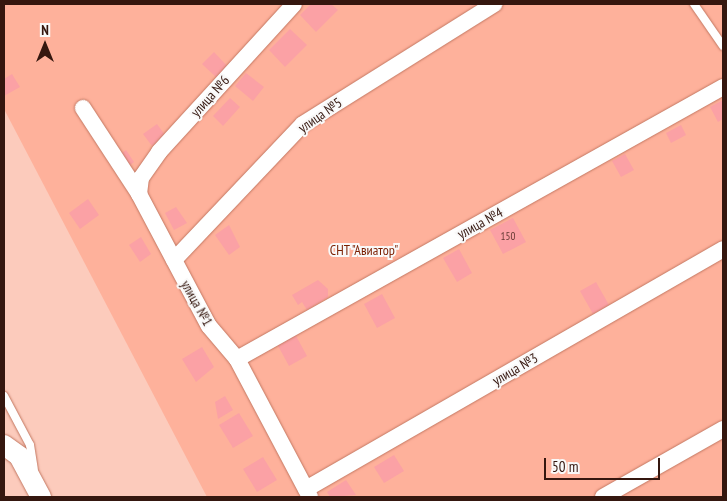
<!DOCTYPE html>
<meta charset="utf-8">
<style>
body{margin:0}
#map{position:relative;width:727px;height:501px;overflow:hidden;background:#fccbbc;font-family:"PT Sans Narrow",sans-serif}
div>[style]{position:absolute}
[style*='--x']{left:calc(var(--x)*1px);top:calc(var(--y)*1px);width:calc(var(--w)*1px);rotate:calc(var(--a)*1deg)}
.green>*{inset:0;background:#feb19b}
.building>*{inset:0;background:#fba1a5}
.roads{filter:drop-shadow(0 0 1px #c37862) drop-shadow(0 0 1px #c37862)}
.service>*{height:8px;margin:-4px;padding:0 4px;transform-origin:4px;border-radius:4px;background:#fff}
.minor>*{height:16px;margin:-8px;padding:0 8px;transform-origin:8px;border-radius:8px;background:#fff}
.tertiary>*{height:20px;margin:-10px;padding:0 10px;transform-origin:10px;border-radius:10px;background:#fff}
span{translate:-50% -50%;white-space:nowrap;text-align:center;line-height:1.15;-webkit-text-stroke:4px #f9f9f9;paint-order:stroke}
.number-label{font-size:11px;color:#663a34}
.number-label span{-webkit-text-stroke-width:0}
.street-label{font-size:14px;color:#35170f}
.park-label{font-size:14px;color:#7a1e00}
.frame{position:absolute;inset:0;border:5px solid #35170f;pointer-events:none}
.north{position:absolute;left:20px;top:20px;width:50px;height:50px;-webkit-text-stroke:4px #f9f9f9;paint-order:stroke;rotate:0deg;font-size:14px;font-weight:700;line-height:20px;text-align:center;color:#35170f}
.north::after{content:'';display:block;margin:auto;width:18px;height:22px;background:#35170f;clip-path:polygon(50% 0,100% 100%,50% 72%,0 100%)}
.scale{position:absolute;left:544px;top:458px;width:116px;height:22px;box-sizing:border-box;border:2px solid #35170f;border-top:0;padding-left:6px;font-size:15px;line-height:18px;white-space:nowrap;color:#35170f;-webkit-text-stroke:4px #f9f9f9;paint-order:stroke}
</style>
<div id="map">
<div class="green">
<i style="clip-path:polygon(4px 4px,723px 4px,723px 497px,207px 497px,4px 109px)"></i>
</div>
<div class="building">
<i style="clip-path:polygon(311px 4px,331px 4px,338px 10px,316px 32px,300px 15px)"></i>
<i style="clip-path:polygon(290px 29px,307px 45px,285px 67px,269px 50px)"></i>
<i style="clip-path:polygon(214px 52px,229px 68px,218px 79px,202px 64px)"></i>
<i style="clip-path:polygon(246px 73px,264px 87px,253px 101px,235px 86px)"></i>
<i style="clip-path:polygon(12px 74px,20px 87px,4px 96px,4px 79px)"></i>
<i style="clip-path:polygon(230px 98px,240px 107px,223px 126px,213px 116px)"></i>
<i style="clip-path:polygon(723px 100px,723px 119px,718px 122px,710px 107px)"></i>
<i style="clip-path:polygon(157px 124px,165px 135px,152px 146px,143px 134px)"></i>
<i style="clip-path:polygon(681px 125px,686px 135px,671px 143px,666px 133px)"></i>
<i style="clip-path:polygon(126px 150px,134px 162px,124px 170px,115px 158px)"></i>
<i style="clip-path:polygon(625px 154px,634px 170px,621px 177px,612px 161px)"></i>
<i style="clip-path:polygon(88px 199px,99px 215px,80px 229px,69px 213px)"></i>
<i style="clip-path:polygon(176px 207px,187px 223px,174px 230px,165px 213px)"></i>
<i style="clip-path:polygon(513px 218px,526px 242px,503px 254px,490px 230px)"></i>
<i style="clip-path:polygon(229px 225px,240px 247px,229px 255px,215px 235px)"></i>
<i style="clip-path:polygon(141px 237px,151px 254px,140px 262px,129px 245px)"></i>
<i style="clip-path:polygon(459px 249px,472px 273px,457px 282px,443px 258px)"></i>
<i style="clip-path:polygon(318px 280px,328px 289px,328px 297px,307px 310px,302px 302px,298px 305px,292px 295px)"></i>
<i style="clip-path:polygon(596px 282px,609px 305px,593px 314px,580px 291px)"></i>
<i style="clip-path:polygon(382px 294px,395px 318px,377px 328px,364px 304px)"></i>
<i style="clip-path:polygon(295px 334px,307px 356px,289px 366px,277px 344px)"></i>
<i style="clip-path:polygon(202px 347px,214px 367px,196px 382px,182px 359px)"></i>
<i style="clip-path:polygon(225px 396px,233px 410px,218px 419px,215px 402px)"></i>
<i style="clip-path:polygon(239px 413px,253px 436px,233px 448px,219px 425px)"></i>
<i style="clip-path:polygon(394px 455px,404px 471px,384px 483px,374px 467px)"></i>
<i style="clip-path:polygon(263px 457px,277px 480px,257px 492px,243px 469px)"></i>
<i style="clip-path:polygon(346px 480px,356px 495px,330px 497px,327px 492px)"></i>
</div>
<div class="roads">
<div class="service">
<i style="--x:694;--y:4;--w:51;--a:55.4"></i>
<i style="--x:4;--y:396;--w:55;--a:62"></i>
<i style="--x:30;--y:445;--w:24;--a:81"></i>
</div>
<div class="minor">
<i style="--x:83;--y:108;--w:103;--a:56.9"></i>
<i style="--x:139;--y:194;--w:149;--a:62.1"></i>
<i style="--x:209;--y:326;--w:43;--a:49.7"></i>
<i style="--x:237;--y:359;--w:156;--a:62.1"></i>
<i style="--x:139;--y:194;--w:16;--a:-83"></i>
<i style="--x:141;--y:178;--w:32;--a:-55"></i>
<i style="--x:159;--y:152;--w:200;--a:-47.6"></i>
<i style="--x:174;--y:260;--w:187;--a:-46.5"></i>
<i style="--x:303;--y:124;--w:226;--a:-32.1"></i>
<i style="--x:237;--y:359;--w:557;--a:-29.23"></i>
<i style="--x:306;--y:489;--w:481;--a:-29.9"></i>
<i style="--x:603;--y:497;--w:138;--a:-29.5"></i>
</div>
<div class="tertiary">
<i style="--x:4;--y:445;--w:19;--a:36"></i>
<i style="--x:19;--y:456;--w:47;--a:61.8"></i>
</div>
</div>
<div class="number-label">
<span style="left:508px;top:236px">150</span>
</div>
<div class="street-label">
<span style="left:210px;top:96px;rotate:-48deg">улица №6</span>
<span style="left:320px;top:115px;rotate:-35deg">улица №5</span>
<span style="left:480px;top:223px;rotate:-29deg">улица №4</span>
<span style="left:197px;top:303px;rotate:61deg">улица №1</span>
<span style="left:515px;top:369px;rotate:-30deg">улица №3</span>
</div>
<div class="park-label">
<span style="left:364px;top:250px">СНТ "Авиатор"</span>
</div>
<div class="frame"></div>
<div class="north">N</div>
<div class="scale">50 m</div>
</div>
